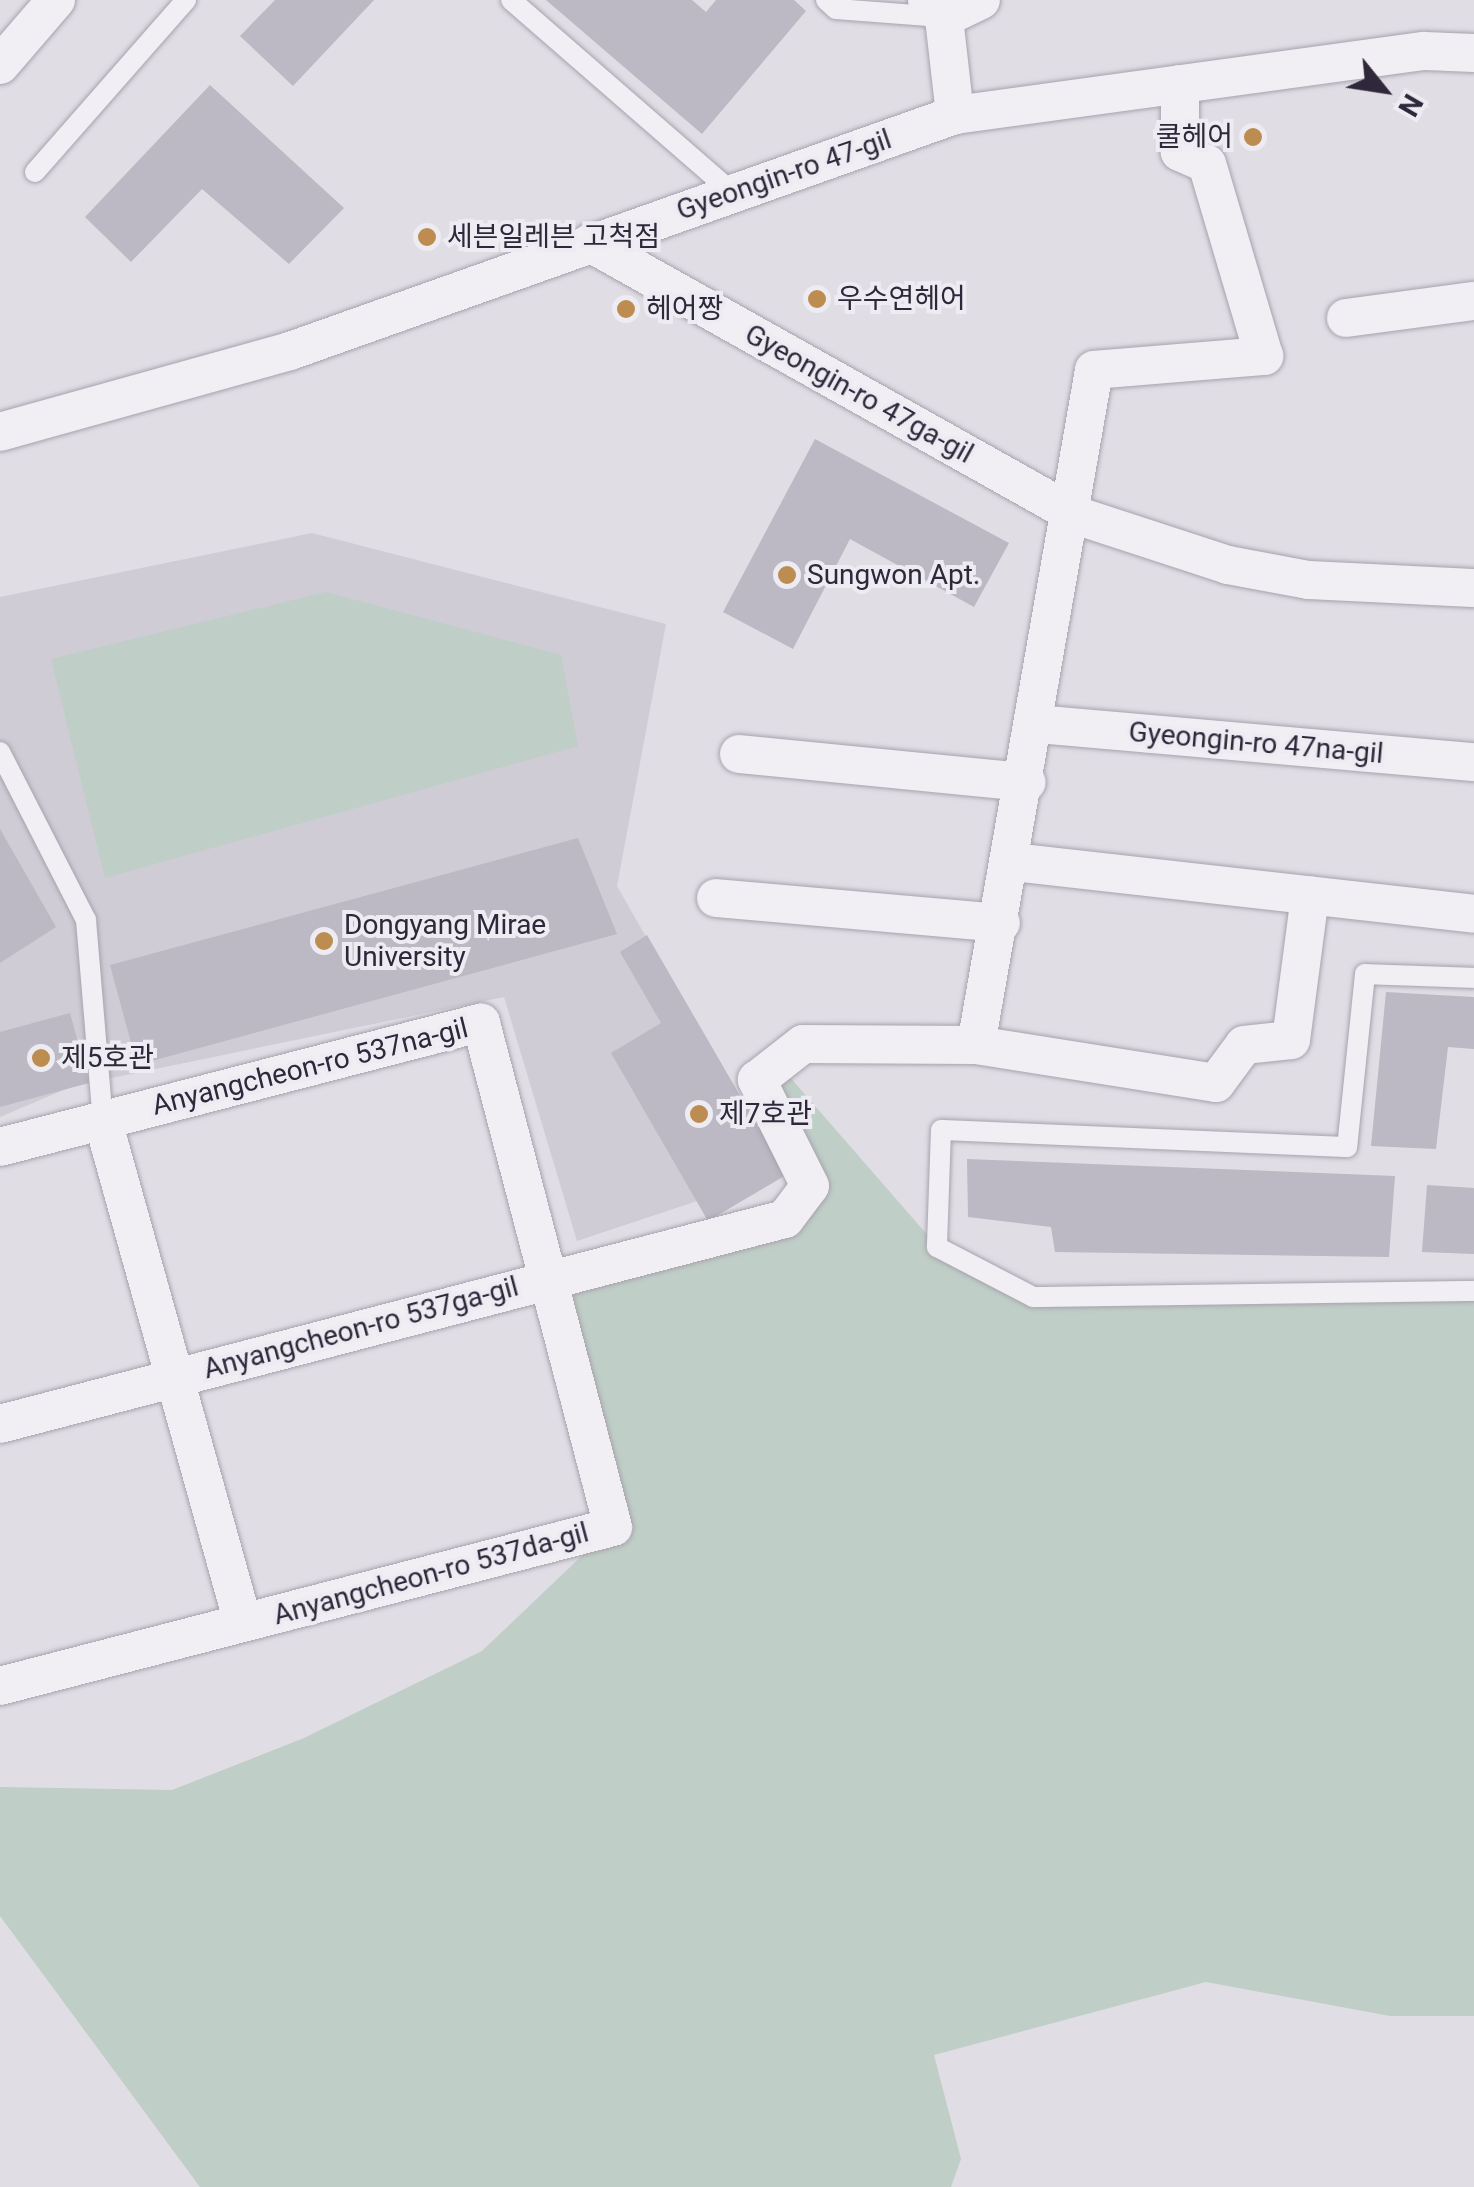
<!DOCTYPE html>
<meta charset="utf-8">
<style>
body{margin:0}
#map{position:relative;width:1474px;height:2187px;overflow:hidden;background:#e0dde5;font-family:Roboto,"Noto Sans KR",sans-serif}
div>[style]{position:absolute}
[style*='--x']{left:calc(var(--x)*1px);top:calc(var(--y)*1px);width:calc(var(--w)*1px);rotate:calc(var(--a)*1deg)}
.built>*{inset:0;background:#cfccd6}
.green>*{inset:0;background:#bfcec6}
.building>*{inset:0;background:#bcb8c4}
.roads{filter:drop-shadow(0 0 2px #a7a3ae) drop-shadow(0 0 2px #a7a3ae)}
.service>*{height:20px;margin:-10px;padding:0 10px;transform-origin:10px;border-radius:10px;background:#f1eff4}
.minor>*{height:38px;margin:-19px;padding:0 19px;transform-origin:19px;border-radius:19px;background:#f1eff4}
.dots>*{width:28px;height:28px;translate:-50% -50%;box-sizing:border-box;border:5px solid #eeecf3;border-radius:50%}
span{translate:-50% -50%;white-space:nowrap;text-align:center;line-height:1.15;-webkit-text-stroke:8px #eeecf3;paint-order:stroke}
.poi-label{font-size:28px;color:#2e283a}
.right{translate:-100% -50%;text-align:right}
.left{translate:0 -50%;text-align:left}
.street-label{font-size:28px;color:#2e283a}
.north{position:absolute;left:1334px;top:40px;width:100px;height:100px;-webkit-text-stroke:8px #eeecf3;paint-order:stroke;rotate:120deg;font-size:28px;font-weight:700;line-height:40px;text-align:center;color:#2e283a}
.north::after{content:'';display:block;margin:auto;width:35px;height:45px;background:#2e283a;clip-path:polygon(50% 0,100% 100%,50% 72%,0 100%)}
</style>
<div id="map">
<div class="built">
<i style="clip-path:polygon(312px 533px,666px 624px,617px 886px,781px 1173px,577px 1241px,504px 997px,73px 1086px,0 1117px,0 597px)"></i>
</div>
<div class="green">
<i style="clip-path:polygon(326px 592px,561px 655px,578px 746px,105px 878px,51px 659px)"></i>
<i style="clip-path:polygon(775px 1060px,937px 1246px,1033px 1297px,1474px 1291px,1474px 2016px,1390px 2016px,1206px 1982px,934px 2055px,961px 2159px,951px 2187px,200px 2187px,0 1916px,0 1787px,172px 1790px,304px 1738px,482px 1651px,612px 1527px,549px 1278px,785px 1218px,810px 1186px,757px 1080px)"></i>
</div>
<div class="building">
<i style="clip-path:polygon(275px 0,374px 0,293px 86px,240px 36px)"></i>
<i style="clip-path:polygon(546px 0,692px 0,706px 12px,716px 0,794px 0,806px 11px,702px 134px)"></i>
<i style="clip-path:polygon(210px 85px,344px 208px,289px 264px,202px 189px,131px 262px,85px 217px)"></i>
<i style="clip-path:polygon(815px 439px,1009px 543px,974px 607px,850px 539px,793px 649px,723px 612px)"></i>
<i style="clip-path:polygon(0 829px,56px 927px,0 963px)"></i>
<i style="clip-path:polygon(578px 838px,617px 934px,137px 1065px,110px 965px)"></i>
<i style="clip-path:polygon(647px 935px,786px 1175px,708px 1221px,611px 1053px,661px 1023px,620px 952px)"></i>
<i style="clip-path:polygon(1386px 992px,1474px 997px,1474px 1049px,1448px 1047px,1436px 1149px,1371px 1146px)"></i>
<i style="clip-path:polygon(70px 1013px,89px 1083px,0 1107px,0 1032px)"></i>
<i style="clip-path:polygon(967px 1159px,1395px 1176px,1389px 1257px,1055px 1252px,1051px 1227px,968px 1217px)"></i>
<i style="clip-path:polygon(1427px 1185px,1474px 1188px,1474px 1254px,1422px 1252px)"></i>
</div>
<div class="roads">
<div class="service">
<i style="--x:511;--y:0;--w:294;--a:41"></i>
<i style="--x:826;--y:0;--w:13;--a:42"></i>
<i style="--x:836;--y:9;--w:106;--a:4.3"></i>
<i style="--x:35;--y:172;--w:229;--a:-48.7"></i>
<i style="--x:0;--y:752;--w:189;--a:62.9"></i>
<i style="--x:86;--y:920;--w:202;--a:85.2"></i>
<i style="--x:1474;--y:978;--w:109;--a:-177.9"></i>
<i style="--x:1365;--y:974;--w:174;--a:95.9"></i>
<i style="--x:1347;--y:1147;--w:406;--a:-177.6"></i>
<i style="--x:941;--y:1130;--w:117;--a:92"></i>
<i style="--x:937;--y:1247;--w:108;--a:27.5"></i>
<i style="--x:1033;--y:1297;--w:441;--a:-0.8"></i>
</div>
<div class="minor">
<i style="--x:927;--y:0;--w:25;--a:47"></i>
<i style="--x:944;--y:18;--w:98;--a:83.5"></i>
<i style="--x:944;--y:18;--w:41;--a:-25.9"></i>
<i style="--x:0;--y:65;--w:86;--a:-49.3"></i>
<i style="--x:590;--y:243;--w:556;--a:29.28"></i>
<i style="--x:1075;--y:515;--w:161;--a:18.1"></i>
<i style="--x:1228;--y:565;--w:81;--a:10.6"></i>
<i style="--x:1308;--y:580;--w:166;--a:2.8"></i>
<i style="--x:1346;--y:318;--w:129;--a:-7.6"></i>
<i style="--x:0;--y:432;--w:301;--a:-15.6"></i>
<i style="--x:290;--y:351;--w:706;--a:-19.54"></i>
<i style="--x:955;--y:115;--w:473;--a:-7.8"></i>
<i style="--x:1424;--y:51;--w:50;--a:2.3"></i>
<i style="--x:1037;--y:724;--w:439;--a:5"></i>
<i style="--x:739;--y:754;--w:289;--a:5.6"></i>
<i style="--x:1013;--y:862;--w:464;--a:6.4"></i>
<i style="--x:716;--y:898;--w:286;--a:5"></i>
<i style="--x:976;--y:1045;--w:685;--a:-80.08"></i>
<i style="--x:1094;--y:370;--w:171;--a:-4.7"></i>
<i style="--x:1264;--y:356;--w:200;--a:-106.5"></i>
<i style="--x:1207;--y:164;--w:30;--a:-156"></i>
<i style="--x:1180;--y:152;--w:68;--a:-90"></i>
<i style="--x:103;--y:1121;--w:521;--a:74.42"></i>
<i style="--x:0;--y:1147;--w:497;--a:-14.5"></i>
<i style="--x:481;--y:1023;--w:521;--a:75.32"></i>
<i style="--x:613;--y:1527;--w:633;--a:165.46"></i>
<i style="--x:0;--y:1424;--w:811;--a:-14.64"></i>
<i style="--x:785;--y:1219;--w:41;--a:-52.9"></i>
<i style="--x:810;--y:1186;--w:119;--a:-116.6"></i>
<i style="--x:757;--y:1080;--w:58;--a:-38"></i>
<i style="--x:803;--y:1044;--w:173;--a:0.3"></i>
<i style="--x:976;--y:1045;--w:243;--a:9"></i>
<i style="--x:1216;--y:1083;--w:47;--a:-53.6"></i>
<i style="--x:1244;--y:1045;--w:47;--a:-6.1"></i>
<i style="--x:1291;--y:1040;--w:146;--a:-82.5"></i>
</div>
</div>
<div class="dots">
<i style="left:1253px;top:137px;background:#bc8c50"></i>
<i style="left:427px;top:237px;background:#bc8c50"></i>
<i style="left:817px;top:299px;background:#bc8c50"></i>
<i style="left:626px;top:309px;background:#bc8c50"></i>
<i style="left:787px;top:575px;background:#bc8c50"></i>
<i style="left:324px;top:941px;background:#bc8c50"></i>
<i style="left:41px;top:1058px;background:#bc8c50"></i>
<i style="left:699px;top:1114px;background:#bc8c50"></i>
</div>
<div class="poi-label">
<span class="right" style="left:1233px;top:137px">쿨헤어</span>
<span class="left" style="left:447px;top:237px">세븐일레븐 고척점</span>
<span class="left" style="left:837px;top:299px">우수연헤어</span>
<span class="left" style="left:646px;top:309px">헤어짱</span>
<span class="left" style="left:807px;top:575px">Sungwon Apt.</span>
<span class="left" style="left:344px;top:941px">Dongyang Mirae<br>University</span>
<span class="left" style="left:61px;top:1058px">제5호관</span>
<span class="left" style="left:719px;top:1114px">제7호관</span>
</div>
<div class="street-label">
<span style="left:784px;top:175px;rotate:-19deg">Gyeongin-ro 47-gil</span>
<span style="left:859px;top:394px;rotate:29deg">Gyeongin-ro 47ga-gil</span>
<span style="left:1256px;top:743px;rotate:5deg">Gyeongin-ro 47na-gil</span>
<span style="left:310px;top:1067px;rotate:-14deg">Anyangcheon-ro 537na-gil</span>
<span style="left:361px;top:1328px;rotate:-15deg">Anyangcheon-ro 537ga-gil</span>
<span style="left:431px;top:1574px;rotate:-15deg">Anyangcheon-ro 537da-gil</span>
</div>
<div class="north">N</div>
</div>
